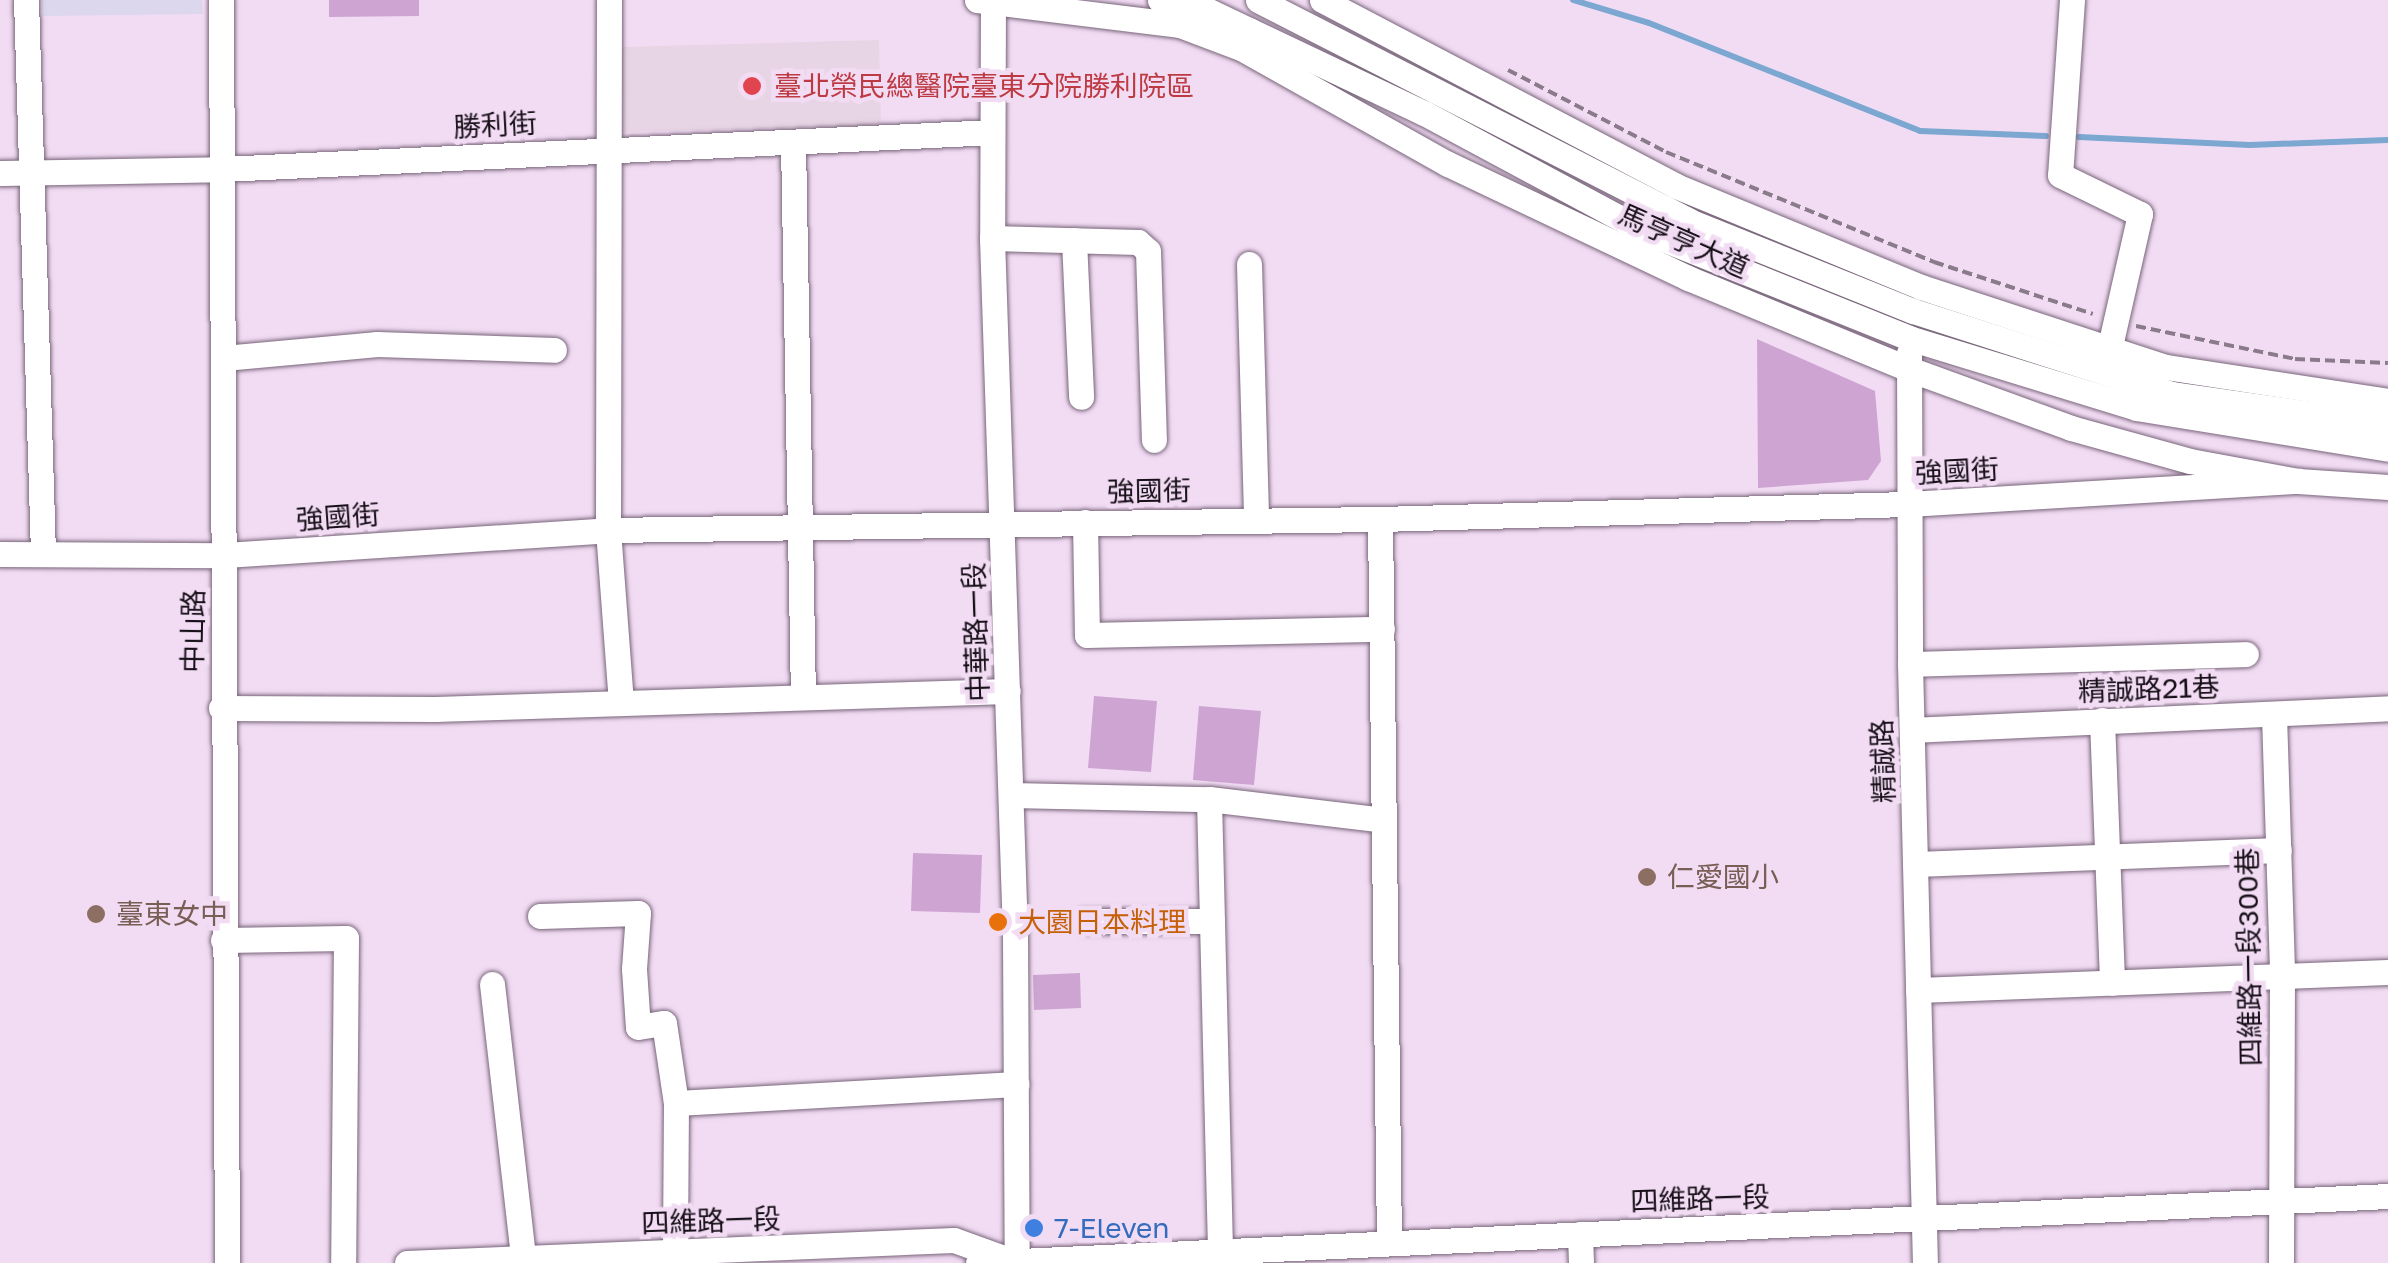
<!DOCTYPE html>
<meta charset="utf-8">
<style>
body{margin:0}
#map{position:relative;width:2388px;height:1263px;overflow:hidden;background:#f2dcf4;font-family:"Golos Text","Noto Sans TC",sans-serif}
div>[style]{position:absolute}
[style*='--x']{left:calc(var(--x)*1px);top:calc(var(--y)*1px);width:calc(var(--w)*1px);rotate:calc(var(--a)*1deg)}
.commercial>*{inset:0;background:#dcd7ed}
.medical>*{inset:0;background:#e7d4e4}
.stream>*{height:6px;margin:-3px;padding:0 3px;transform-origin:3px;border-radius:3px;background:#7ba7d1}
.building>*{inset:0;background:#cea4d2}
.path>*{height:4px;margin-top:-2px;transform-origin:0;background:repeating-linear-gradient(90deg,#8a7b8b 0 10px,transparent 0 15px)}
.roads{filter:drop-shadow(0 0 2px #78657a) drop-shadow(0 0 2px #78657a)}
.minor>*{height:25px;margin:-12.5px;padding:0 12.5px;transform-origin:12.5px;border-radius:12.5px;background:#fff}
.dots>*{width:28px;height:28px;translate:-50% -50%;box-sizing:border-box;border:5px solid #f2dcf4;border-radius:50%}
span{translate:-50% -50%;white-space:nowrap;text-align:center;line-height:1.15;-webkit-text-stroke:9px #f2dcf4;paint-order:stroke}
.health-label{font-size:28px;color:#be3a42}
.left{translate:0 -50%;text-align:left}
.street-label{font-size:28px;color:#181019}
.education-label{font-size:28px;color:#785e54}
.food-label{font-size:28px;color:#c56008}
.shop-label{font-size:28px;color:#366cbe}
</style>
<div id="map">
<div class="commercial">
<i style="clip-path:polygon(42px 0,202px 0,203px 14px,42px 16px)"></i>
</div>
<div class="medical">
<i style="clip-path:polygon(879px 40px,881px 125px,624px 132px,622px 47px)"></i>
</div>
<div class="stream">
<i style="--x:1573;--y:0;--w:79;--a:16.8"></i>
<i style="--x:1649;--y:23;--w:292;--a:21.7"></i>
<i style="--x:1920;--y:131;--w:126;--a:2.3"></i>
<i style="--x:2079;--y:137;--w:171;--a:2.7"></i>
<i style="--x:2250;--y:145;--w:138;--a:-2.1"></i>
</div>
<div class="building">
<i style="clip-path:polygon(329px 0,419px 0,419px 16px,329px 17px)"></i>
<i style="clip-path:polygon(1757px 339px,1875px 391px,1881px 461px,1868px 480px,1758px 488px)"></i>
<i style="clip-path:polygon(1094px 696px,1157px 701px,1151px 772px,1088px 768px)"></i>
<i style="clip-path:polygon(1199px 706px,1261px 711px,1254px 785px,1193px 780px)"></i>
<i style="clip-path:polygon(913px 853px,982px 855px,980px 913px,911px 911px)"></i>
<i style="clip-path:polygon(1080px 973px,1081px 1008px,1034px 1010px,1033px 975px)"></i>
</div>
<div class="path">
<i style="--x:1508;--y:70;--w:178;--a:27.4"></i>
<i style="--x:1666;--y:152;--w:290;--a:22.3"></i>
<i style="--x:1934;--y:262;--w:167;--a:18.1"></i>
<i style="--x:2136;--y:326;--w:162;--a:11.7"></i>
<i style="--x:2295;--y:359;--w:93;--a:2.5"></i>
</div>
<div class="roads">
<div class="minor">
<i style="--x:26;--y:0;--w:553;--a:88.24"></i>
<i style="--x:221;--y:0;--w:1263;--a:89.73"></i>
<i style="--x:609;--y:0;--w:530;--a:90.11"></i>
<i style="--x:608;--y:530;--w:171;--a:85.7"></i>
<i style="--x:977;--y:0;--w:205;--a:7"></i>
<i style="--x:1180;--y:25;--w:65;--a:20.7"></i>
<i style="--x:1241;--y:48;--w:237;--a:29.3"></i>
<i style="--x:1448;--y:164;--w:266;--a:25.4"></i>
<i style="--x:1688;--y:278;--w:239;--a:22.4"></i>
<i style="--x:1909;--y:369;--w:172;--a:20"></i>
<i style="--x:2071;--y:428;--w:123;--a:15.5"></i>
<i style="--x:2190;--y:461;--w:110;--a:10.5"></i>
<i style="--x:2298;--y:481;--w:90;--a:3.8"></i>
<i style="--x:993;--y:0;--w:238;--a:90.2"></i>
<i style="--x:992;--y:238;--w:696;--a:88.11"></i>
<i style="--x:1015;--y:934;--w:329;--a:89.7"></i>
<i style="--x:1160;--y:0;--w:48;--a:12"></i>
<i style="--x:1207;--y:10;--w:47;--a:25.5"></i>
<i style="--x:1249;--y:30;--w:194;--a:25.4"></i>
<i style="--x:1424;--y:113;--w:254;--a:28.2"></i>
<i style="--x:1648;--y:233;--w:281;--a:21.9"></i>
<i style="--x:1909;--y:338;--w:238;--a:17.1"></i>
<i style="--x:2136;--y:408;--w:255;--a:9.2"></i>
<i style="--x:1258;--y:0;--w:484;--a:27.1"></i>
<i style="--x:1689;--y:221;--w:241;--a:21.9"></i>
<i style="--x:1913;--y:311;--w:271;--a:17.8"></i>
<i style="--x:2171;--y:394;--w:219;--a:8.1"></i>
<i style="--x:1322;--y:0;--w:400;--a:27.7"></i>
<i style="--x:1676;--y:186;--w:265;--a:22.4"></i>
<i style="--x:1921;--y:287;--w:258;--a:18.1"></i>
<i style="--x:2166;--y:367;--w:225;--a:8.7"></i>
<i style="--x:2072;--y:0;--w:175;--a:93.9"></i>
<i style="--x:2060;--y:175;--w:89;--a:26"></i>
<i style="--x:2140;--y:214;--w:154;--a:102.8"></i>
<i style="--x:793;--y:142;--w:555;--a:88.97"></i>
<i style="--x:0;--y:173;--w:223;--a:-1"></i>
<i style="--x:223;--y:169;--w:770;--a:-2.75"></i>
<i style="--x:992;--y:238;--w:146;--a:1.6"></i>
<i style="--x:1138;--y:242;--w:13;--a:42"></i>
<i style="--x:1148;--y:251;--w:189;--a:88.2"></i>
<i style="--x:1074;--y:240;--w:157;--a:87.4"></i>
<i style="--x:1249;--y:264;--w:256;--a:88.4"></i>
<i style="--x:1909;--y:353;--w:311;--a:89.8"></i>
<i style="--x:1910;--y:664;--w:599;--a:88.57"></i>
<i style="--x:224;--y:358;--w:154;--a:-5.2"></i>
<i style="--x:377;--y:344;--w:177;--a:1.9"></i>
<i style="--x:1380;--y:519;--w:724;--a:89.29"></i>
<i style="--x:1085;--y:522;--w:113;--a:89"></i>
<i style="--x:1087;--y:635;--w:295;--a:-1.2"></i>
<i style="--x:0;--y:554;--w:225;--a:0.3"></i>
<i style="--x:225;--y:555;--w:384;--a:-3.7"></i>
<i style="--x:608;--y:530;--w:772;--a:-0.82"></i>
<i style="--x:1380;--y:519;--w:528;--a:-1.63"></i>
<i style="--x:1908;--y:504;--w:391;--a:-3.4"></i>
<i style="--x:1910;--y:664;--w:336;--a:-1.7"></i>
<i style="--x:221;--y:708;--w:214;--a:0.3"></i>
<i style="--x:435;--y:709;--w:573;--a:-1.8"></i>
<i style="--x:2274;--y:715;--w:261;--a:88.2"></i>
<i style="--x:2282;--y:976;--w:287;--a:90.2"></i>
<i style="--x:2102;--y:720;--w:263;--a:87.8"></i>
<i style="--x:1912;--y:730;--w:477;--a:-2.6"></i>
<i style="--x:1011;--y:795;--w:198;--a:1.2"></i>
<i style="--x:1209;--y:799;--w:176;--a:6.8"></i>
<i style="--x:1209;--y:799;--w:453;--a:88.6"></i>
<i style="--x:1916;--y:864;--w:363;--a:-2.2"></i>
<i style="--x:540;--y:916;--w:98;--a:-1.8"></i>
<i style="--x:638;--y:913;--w:56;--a:94.1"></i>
<i style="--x:634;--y:969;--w:58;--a:86.1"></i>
<i style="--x:638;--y:1027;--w:26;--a:-9"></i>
<i style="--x:664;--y:1023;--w:81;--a:81.5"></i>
<i style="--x:676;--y:1103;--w:150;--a:90.4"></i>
<i style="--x:1083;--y:921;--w:129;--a:0"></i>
<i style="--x:223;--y:940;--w:123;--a:-0.9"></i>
<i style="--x:346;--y:938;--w:325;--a:90.5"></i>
<i style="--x:492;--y:984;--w:281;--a:83.5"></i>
<i style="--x:1918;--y:990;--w:470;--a:-2.2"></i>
<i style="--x:676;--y:1103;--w:341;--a:-3.2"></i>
<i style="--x:1580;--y:1234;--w:29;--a:88"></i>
<i style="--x:407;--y:1263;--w:547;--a:-2.41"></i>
<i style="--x:954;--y:1240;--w:53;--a:19.8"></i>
<i style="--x:978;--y:1263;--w:1412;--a:-2.72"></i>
</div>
</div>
<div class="dots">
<i style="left:752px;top:86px;background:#e0444e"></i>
<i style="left:1647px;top:877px;background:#8d6e63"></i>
<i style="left:96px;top:914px;background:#8d6e63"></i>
<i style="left:998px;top:922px;background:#e8710a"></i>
<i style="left:1034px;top:1228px;background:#3f7fe0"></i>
</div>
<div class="health-label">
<span class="left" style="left:774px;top:86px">臺北榮民總醫院臺東分院勝利院區</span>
</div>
<div class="street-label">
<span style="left:495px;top:125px;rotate:-3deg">勝利街</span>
<span style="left:1684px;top:241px;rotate:24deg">馬亨亨大道</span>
<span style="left:1957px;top:471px;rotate:-3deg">強國街</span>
<span style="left:1149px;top:491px;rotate:-1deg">強國街</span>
<span style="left:338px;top:517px;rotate:-4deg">強國街</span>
<span style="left:193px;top:631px;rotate:-89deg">中山路</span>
<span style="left:976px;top:632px;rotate:-92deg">中華路一段</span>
<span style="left:2149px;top:689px;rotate:-2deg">精誠路21巷</span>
<span style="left:1883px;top:761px;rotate:-92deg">精誠路</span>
<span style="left:2249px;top:957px;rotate:-91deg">四維路一段300巷</span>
<span style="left:1700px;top:1199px;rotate:-2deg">四維路一段</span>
<span style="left:711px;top:1221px;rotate:-2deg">四維路一段</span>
</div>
<div class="education-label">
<span class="left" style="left:1667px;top:877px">仁愛國小</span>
<span class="left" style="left:116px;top:914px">臺東女中</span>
</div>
<div class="food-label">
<span class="left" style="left:1018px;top:922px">大園日本料理</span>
</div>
<div class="shop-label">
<span class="left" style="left:1054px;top:1228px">7-Eleven</span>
</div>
</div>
